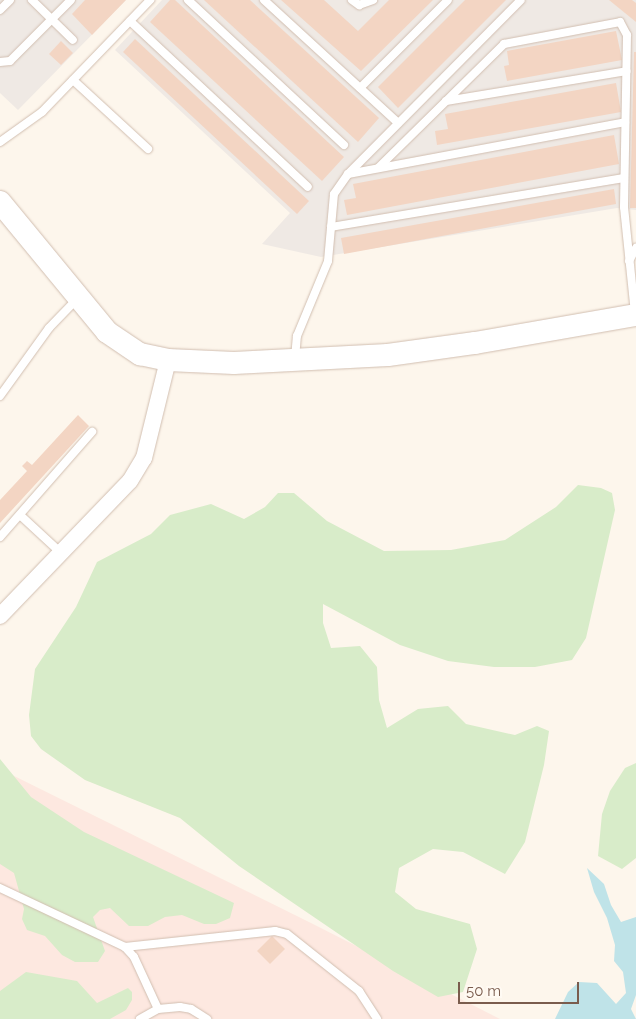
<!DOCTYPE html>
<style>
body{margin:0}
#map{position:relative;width:636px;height:1019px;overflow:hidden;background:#fdf6ec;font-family:Raleway,sans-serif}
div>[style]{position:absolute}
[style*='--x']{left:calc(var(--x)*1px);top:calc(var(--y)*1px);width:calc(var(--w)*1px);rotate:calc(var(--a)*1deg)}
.commercial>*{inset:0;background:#fde8e0}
.industrial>*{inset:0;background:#efe9e4}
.green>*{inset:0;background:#d8ecc9}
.water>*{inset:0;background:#bfe3e8}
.building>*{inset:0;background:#f3d5c3}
.roads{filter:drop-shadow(0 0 1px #d1beb0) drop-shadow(0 0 1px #d1beb0)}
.lane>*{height:8px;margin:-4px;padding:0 4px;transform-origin:4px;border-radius:4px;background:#fff}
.street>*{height:16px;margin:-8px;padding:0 8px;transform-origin:8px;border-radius:8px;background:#fff}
.secondary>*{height:22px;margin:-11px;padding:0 11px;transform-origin:11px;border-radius:11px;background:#fff}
span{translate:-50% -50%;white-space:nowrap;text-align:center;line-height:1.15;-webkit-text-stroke:5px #fffaf3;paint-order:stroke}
.scale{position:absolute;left:458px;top:982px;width:121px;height:22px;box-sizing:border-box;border:2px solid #7a5c4d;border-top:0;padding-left:6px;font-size:15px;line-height:18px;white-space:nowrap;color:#7a5c4d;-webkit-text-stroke:4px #fffaf3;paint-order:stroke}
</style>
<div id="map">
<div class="commercial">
<i style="clip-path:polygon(0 769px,313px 924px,500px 1019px,0 1019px)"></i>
</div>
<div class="industrial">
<i style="clip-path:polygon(0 0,126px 0,18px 110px,0 93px)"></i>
<i style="clip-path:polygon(162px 0,636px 0,636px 210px,617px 208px,321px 257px,262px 244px,290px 213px,115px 50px)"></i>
</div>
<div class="green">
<i style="clip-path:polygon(578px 485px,601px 488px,612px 493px,615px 510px,586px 638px,572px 660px,535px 667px,494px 667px,448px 661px,400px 645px,323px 604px,323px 623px,331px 648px,360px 646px,377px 667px,379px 700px,387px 728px,418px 709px,448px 706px,466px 724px,515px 735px,537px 726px,549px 731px,544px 765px,525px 842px,505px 874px,463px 852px,433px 849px,399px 868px,395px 892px,416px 909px,470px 924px,477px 949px,463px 992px,438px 997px,393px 971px,239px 866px,180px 818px,85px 780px,41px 749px,31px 736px,29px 715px,35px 669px,76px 607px,97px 562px,151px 534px,170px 515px,211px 504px,244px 519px,265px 507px,278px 493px,294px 493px,327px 521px,384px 551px,451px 550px,505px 540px,556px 507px)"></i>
<i style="clip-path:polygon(0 759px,31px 797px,84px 832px,234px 903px,230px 918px,216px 924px,204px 924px,182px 915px,165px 917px,148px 926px,129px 926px,110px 908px,100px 910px,93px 917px,105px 951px,98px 962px,75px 962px,62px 955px,45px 936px,27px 930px,22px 919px,24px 909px,14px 873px,0 864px)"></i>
<i style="clip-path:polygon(636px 763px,636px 858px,622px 869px,598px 856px,602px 814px,610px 791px,625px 768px)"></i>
<i style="clip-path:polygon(26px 972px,77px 981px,97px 1003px,128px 988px,132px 992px,132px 1000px,126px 1010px,110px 1019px,0 1019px,0 991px)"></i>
</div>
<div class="water">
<i style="clip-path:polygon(587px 868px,604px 884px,611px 905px,621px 922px,636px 917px,636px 995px,631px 1009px,636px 1019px,555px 1019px,568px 992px,579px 982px,597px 983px,616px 1004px,626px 993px,623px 972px,614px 961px,615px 945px,607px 918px,594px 892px)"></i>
</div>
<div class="building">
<i style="clip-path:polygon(85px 0,126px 0,92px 35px,72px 14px)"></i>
<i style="clip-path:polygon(170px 0,175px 0,344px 157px,322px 181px,150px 22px)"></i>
<i style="clip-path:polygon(204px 0,250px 0,379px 118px,358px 142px)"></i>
<i style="clip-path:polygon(281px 0,324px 0,358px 31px,389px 0,433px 0,361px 71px)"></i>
<i style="clip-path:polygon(465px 0,506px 0,398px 108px,378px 87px)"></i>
<i style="clip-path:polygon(609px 0,632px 0,636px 3px,636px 22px)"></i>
<i style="clip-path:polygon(616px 31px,622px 60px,507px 81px,504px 66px,509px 65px,507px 51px)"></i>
<i style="clip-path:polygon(135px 39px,309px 201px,297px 214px,123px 52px)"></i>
<i style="clip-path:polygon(61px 41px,73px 53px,61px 65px,49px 54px)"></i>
<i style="clip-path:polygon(634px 52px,636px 52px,636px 208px,630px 208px)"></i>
<i style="clip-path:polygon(616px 83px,621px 112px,437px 145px,435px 131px,448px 129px,445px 114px)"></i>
<i style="clip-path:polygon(614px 135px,619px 164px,347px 215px,344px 200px,356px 198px,353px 184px)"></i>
<i style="clip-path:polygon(614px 189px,616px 204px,344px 254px,341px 238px)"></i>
<i style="clip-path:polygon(78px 415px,89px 426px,0 523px,0 500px,27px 471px,22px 466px,27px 461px,32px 465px)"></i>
<i style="clip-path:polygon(272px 936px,285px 949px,270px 964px,257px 951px)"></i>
</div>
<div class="roads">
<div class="lane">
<i style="--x:32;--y:0;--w:57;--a:44.3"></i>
<i style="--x:188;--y:0;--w:213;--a:42.9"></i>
<i style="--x:264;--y:0;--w:182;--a:42.5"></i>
<i style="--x:352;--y:0;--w:9;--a:36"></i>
<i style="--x:359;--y:5;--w:15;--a:-20"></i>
<i style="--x:0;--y:10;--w:14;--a:-45"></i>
<i style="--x:130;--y:21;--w:243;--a:43"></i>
<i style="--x:0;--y:62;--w:10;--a:-6"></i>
<i style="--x:10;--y:61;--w:86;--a:-45"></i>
<i style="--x:73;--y:80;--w:102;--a:42.6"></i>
<i style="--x:360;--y:88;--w:124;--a:-45"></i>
<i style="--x:446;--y:101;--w:183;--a:-9.4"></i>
<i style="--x:0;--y:142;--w:52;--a:-35.5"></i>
<i style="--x:42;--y:112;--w:156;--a:-46"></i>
<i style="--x:378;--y:168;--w:177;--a:-44.5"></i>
<i style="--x:504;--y:44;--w:118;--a:-10.7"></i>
<i style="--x:620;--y:22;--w:15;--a:62"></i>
<i style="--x:627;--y:35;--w:172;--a:91"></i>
<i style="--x:624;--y:207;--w:107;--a:84.1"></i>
<i style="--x:348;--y:174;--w:282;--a:-10.6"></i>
<i style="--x:331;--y:227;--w:296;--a:-9.5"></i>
<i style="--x:629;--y:261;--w:15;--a:-62"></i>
<i style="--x:295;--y:358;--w:22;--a:-85"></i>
<i style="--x:297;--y:336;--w:81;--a:-67.5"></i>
<i style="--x:328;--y:261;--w:67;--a:-84.9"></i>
<i style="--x:334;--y:194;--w:24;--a:-55"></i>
<i style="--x:348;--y:174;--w:245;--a:-45.2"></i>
<i style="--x:0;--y:396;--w:84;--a:-54.2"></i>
<i style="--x:49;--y:328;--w:40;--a:-46"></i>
<i style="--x:20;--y:515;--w:53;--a:42.7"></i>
<i style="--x:0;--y:537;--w:140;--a:-48.8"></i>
<i style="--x:0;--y:888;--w:138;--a:25.3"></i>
<i style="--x:125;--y:947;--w:13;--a:48"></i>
<i style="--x:134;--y:957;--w:57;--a:65.2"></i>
<i style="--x:125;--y:947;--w:151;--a:-6.1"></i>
<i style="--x:275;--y:931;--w:12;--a:14"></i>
<i style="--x:287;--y:934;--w:92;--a:38.4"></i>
<i style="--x:359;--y:991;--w:33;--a:57"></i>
<i style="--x:140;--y:1019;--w:21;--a:-29"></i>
<i style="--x:158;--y:1009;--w:22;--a:-5"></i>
<i style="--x:180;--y:1007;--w:11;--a:10"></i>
<i style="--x:191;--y:1009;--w:19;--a:32"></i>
</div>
<div class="street">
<i style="--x:0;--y:616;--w:187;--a:-46.1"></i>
<i style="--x:130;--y:481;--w:27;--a:-59"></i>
<i style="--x:144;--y:458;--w:101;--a:-76.2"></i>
</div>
<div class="secondary">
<i style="--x:0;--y:202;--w:168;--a:50.5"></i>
<i style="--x:107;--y:332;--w:40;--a:34"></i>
<i style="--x:140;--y:354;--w:29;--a:12"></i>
<i style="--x:168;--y:360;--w:66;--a:2.6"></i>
<i style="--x:234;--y:363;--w:154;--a:-3"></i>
<i style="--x:388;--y:355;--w:88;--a:-7.9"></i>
<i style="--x:475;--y:343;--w:163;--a:-9.9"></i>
</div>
</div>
<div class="scale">50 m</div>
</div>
